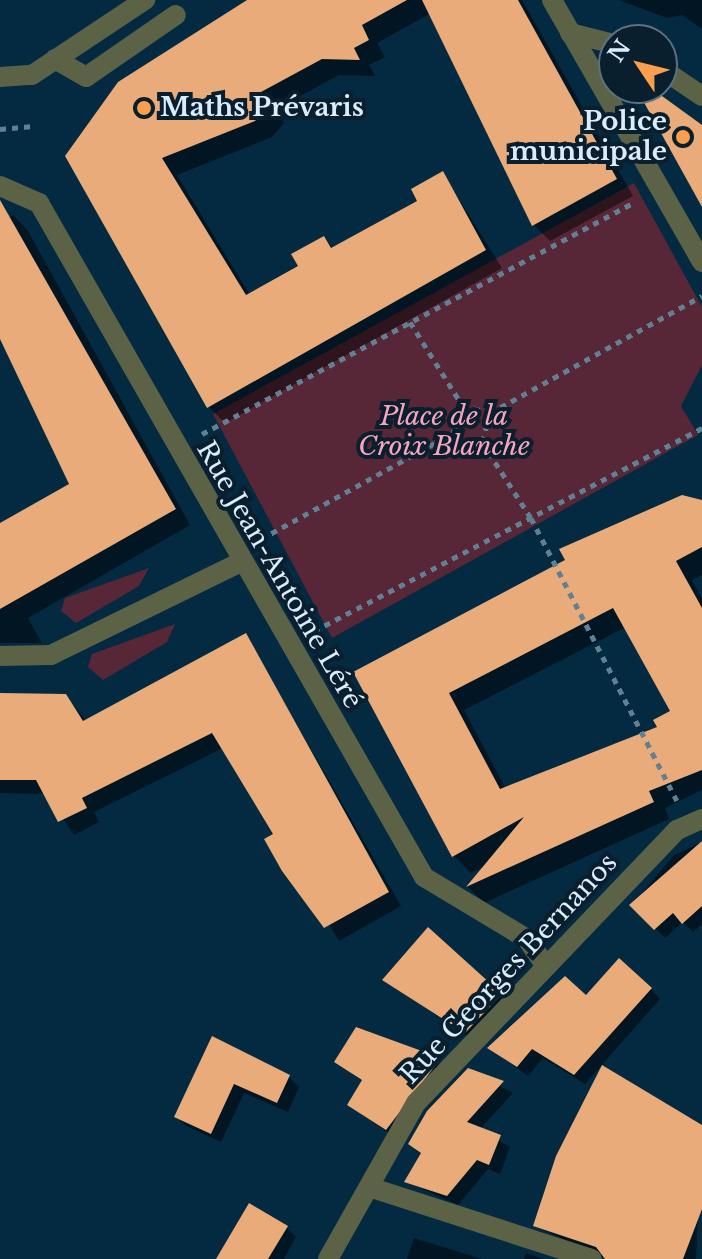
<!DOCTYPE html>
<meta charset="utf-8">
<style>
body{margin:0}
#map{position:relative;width:702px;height:1259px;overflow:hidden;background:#032a40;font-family:"Libre Baskerville",serif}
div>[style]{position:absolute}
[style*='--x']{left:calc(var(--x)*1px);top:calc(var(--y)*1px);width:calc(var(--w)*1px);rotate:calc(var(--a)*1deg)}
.green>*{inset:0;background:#572737}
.shadow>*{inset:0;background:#0007}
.building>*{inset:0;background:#e8ab79}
.path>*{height:5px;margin-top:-2.5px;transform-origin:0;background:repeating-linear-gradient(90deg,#618093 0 6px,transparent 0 12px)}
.minor>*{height:20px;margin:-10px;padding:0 10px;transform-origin:10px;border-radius:10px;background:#5b6245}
.dots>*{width:22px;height:22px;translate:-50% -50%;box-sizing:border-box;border:4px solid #0a1f2e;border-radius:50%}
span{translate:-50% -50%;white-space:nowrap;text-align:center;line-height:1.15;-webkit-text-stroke:8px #0a1f2e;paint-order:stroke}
.poi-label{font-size:26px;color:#d9edfc;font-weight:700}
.left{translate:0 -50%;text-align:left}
.right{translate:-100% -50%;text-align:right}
.park-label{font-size:26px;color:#f9a4bd;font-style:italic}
.street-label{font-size:26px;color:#d9edfc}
.north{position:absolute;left:598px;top:24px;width:80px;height:80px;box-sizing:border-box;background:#0a1f2e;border:2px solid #5d7180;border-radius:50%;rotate:305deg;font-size:22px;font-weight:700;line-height:32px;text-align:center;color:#d9edfc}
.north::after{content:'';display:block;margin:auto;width:28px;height:36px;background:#f99f4d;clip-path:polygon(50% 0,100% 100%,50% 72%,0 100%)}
</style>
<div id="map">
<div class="green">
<i style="clip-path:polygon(634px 183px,702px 307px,702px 365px,681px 406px,698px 435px,332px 638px,213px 414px)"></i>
<i style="clip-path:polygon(149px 568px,139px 586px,76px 623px,61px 611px,65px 598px)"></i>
<i style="clip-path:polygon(175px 624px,167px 642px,103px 680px,88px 667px,92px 654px)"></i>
</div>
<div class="shadow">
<i style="clip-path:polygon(247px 0,522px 0,633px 196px,550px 241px,534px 225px,431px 13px,377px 43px,385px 57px,369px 65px,375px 76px,339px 75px,276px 109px,284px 123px,272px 137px,177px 175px,250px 295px,301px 266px,324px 238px,334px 249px,420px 201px,443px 174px,502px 268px,225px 423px,208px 406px,119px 84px)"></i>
<i style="clip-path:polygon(619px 0,702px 0,702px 29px,682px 15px,667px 18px)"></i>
<i style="clip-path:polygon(13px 215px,28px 231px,190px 525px,28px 618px,42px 643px,0 643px,0 523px,72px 485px,0 335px,0 224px)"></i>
<i style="clip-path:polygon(evenodd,702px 502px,702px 575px,692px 580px,702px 598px,702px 790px,665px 808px,669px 819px,484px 903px,468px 887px,488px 864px,471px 873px,454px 856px,356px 673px,702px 502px,626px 627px,673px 712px,659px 728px,506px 789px,464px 710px,626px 627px)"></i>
<i style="clip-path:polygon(246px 636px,401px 906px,339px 941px,223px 748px,94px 812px,99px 822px,74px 835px,46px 794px,0 793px,0 695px,66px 696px,86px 721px)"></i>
<i style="clip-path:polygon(702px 842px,702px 924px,693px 932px,683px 922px,665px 938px,632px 905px,674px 855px)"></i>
<i style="clip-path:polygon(429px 930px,510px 1006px,476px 1042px,384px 980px)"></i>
<i style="clip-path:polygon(651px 989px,660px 999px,585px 1084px,543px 1058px,528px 1076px,490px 1048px,586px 998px)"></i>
<i style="clip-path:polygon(357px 1029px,450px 1070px,397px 1139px,349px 1105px,363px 1082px,336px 1061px)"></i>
<i style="clip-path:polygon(213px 1039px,289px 1077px,299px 1087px,288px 1112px,244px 1093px,221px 1142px,186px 1126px,176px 1116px)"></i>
<i style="clip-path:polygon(468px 1070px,513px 1093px,480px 1129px,510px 1147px,500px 1174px,488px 1169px,458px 1205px,407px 1182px,422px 1155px,410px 1144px)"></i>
<i style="clip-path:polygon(702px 1127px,696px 1259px,606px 1259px,535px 1226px)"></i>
<i style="clip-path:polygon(286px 1227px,296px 1237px,284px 1259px,222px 1259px)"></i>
<i style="clip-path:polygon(414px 1238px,482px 1259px,407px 1259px)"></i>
<i style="clip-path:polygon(526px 1253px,543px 1259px,524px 1259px)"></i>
</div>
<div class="building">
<i style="clip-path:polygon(247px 0,407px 0,362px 25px,369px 40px,354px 48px,360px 60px,322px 59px,261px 92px,269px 105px,255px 121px,162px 158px,246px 295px,298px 266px,291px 254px,324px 236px,331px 248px,417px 201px,411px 189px,443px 171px,486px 250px,207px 408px,65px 156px,118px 82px)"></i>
<i style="clip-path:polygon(422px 0,518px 0,617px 179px,532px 226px)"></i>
<i style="clip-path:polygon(636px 88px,651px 88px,702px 125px,702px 207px)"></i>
<i style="clip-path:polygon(0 200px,176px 509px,0 609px,0 523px,69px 484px,0 339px)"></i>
<i style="clip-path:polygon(evenodd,682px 495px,702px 500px,702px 547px,676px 561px,702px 608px,702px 770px,649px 791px,654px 802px,466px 887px,524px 817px,452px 857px,353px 672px,565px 560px,559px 549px,682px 495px,613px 608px,670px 711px,653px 720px,657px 727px,500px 789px,449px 693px,613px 608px)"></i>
<i style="clip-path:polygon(246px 633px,389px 892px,324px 928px,282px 871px,264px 839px,273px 834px,212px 733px,82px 798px,87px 808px,58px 822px,36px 780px,0 780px,0 693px,66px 694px,83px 721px)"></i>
<i style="clip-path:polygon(702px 841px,702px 906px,682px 924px,673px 913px,654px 930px,629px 905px)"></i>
<i style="clip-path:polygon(428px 927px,502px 994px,465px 1033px,382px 980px)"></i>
<i style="clip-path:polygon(619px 958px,652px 988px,574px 1075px,532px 1049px,517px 1067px,487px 1048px,565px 976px,586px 995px)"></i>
<i style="clip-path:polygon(356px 1027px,441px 1058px,386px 1130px,347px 1105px,362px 1080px,334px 1062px)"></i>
<i style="clip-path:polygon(212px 1036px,290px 1075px,277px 1103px,234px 1084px,211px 1134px,174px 1117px)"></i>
<i style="clip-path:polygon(602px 1065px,702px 1125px,702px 1209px,683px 1259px,605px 1259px,596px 1247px,533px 1226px,556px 1156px)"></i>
<i style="clip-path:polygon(468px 1068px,504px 1081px,467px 1122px,501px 1135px,489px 1165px,477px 1160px,447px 1196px,404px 1182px,421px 1153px,408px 1144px,427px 1111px)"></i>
<i style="clip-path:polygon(249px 1203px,288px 1226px,268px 1259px,216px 1259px)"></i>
</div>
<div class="path">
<i style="--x:0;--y:129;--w:36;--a:-5"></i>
<i style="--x:410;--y:322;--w:98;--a:57.9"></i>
<i style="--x:462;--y:405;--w:29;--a:16"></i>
<i style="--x:490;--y:413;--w:30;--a:105"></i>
<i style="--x:482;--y:442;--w:14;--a:168"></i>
<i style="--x:468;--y:445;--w:19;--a:-141"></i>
<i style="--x:453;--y:433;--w:29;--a:-72"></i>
<i style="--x:490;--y:413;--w:242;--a:-28.9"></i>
<i style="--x:202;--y:434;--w:490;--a:-28.2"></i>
<i style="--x:482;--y:442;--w:90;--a:57.2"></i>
<i style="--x:531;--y:518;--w:318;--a:62.7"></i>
<i style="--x:261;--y:539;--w:219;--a:-28.9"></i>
<i style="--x:314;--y:631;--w:438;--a:-27.6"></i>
</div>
<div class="minor">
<i style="--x:552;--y:0;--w:302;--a:60.2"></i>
<i style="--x:570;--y:33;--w:45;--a:14"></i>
<i style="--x:55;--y:59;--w:36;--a:30"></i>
<i style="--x:86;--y:77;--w:109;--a:-34.6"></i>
<i style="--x:662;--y:69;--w:48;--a:34"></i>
<i style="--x:0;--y:77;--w:32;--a:-4"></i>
<i style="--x:32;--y:75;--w:136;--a:-33.6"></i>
<i style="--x:0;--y:186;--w:43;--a:23.6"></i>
<i style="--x:39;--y:203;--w:776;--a:60.26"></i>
<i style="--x:424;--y:877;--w:120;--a:31"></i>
<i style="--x:527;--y:939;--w:32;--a:55"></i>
<i style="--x:0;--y:656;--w:51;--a:-1.1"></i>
<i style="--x:51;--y:655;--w:212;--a:-26.1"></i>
<i style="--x:369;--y:1187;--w:234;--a:17.9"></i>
<i style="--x:328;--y:1259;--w:179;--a:-60.6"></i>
<i style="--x:416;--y:1103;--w:378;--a:-46.3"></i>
<i style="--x:677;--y:830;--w:27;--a:-24"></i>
</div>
<div class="dots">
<i style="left:144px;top:108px;background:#f99f4d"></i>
<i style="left:683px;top:137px;background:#f99f4d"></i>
</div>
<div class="poi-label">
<span class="left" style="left:160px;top:108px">Maths Prévaris</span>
<span class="right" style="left:667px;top:137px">Police<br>municipale</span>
</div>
<div class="park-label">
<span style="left:444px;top:432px">Place de la<br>Croix Blanche</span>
</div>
<div class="street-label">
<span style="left:279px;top:575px;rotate:60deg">Rue Jean-Antoine Léré</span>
<span style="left:509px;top:969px;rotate:-47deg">Rue Georges Bernanos</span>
</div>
<div class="north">N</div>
</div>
